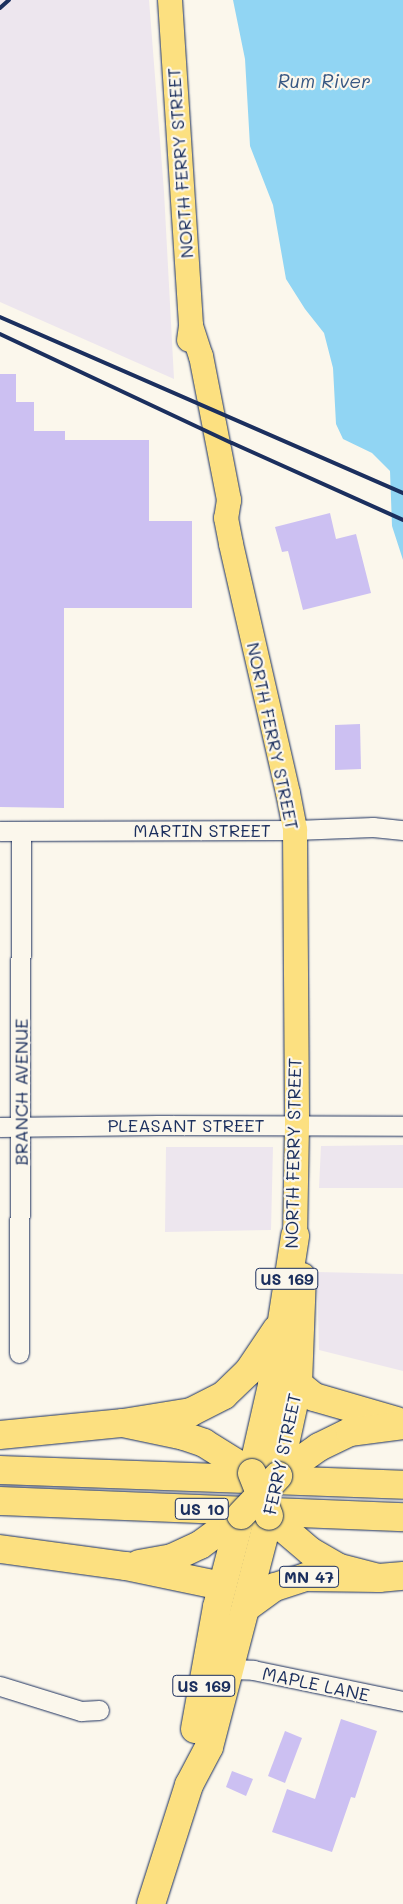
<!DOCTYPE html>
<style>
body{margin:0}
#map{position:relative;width:403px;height:1904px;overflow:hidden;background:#fbf7ec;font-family:Mali,sans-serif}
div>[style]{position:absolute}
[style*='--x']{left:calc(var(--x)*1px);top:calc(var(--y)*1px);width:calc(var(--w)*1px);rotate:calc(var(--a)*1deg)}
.built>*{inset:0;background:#ede6ee}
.water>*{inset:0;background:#91d5f3}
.building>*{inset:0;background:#ccc0f2}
.roads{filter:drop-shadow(0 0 1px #1b2f5e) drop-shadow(0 0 1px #1b2f5e)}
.minor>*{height:19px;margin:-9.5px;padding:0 9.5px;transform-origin:9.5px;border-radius:9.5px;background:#fbf7ec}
.major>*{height:24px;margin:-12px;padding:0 12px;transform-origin:12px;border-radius:12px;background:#fce080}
.highway>*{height:28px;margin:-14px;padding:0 14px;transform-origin:14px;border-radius:14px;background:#fce080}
.rail>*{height:4px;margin:-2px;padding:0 2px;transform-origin:2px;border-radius:2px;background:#1b2f5e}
.bridges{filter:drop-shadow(0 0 1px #1b2f5e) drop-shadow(0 0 1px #1b2f5e)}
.highway-bridge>*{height:28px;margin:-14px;padding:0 14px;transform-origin:14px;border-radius:14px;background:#fce080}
span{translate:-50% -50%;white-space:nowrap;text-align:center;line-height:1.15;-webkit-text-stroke:4.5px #fbf7ec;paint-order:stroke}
.shield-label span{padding:1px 4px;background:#fbf7ec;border:1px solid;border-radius:4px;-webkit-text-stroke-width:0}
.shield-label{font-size:16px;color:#1b2f5e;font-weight:700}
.street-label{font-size:18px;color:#1b2f5e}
.water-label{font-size:19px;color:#385883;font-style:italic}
</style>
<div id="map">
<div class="built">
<i style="clip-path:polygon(0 0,149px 0,164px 192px,174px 379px,0 302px)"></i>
<i style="clip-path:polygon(403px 1145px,403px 1188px,319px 1188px,321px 1146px)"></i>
<i style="clip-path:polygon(166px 1147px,273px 1147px,271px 1230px,165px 1232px)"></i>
<i style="clip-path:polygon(317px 1272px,403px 1274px,403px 1371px,319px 1350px)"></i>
</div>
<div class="water">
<i style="clip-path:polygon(233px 0,403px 0,403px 560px,392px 526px,390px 471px,372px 453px,343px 439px,336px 424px,333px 368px,324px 333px,305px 309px,286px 279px,273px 205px,250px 146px,245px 59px)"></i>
</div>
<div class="building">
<i style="clip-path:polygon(0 374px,16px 374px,16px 402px,34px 402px,34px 431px,65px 431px,65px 440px,149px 440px,149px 521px,192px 521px,192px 608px,64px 608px,64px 808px,0 807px)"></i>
<i style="clip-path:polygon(330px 513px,336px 539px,356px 534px,371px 593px,303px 610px,288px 551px,282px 552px,275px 527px)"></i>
<i style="clip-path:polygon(360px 724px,361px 769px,335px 770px,335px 725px)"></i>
<i style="clip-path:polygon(341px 1719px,377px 1731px,355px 1798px,351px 1797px,332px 1852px,272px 1832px,287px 1789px,315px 1799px)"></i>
<i style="clip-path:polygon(285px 1731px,302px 1738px,285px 1783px,268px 1776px)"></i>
<i style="clip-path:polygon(232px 1771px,253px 1779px,246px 1796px,226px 1787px)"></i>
</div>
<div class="roads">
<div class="minor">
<i style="--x:0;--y:831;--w:295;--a:-0.2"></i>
<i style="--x:295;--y:830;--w:78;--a:-2.2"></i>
<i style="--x:373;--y:827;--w:30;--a:6"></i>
<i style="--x:0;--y:1127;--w:158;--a:-0.7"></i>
<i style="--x:158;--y:1125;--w:245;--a:0.2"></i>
<i style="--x:19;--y:1353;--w:522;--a:-89.78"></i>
<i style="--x:229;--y:1669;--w:24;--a:2"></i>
<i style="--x:253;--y:1670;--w:153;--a:11.7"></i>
<i style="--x:0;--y:1686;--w:85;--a:17.2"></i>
<i style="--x:81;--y:1711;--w:18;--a:-3"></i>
</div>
<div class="major">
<i style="--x:170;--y:0;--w:327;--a:86.3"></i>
<i style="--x:191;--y:326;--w:14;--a:98"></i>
<i style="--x:191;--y:326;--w:32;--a:72"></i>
<i style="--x:201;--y:356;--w:147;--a:79"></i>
<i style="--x:229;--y:500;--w:18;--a:99"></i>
<i style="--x:226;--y:518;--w:26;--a:79"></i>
<i style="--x:231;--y:544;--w:255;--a:77.1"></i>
<i style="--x:288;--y:793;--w:38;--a:79"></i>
<i style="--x:295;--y:830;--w:295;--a:89.6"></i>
<i style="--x:297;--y:1125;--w:111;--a:91"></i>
</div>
<div class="highway">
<i style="--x:298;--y:1384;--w:21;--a:39"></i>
<i style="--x:314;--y:1397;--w:86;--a:16.1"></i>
<i style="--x:123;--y:1423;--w:62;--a:12"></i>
<i style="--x:184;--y:1436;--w:21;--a:19"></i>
<i style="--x:204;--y:1443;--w:57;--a:32"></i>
<i style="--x:252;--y:1473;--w:90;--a:-77.2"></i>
<i style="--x:272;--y:1385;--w:151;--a:-81.2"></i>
<i style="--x:0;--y:1435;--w:124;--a:-5.6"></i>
<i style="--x:123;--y:1423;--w:69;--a:-9.2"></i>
<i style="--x:191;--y:1412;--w:37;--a:-27"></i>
<i style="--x:224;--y:1395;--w:33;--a:-44"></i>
<i style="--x:248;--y:1372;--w:52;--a:-56"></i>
<i style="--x:0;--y:1470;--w:403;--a:2.1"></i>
<i style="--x:278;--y:1476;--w:94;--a:-77.7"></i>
<i style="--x:298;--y:1384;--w:107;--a:-87.9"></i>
<i style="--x:278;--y:1476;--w:50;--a:-35.3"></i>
<i style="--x:319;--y:1447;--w:34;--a:-26"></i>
<i style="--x:350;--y:1432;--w:53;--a:-7.5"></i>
<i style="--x:0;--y:1501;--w:403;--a:2.3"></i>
<i style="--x:0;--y:1549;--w:127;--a:7.7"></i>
<i style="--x:126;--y:1566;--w:98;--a:11.8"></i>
<i style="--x:139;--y:1564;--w:34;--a:-10"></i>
<i style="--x:172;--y:1558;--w:31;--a:-25"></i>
<i style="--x:200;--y:1545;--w:51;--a:-36.2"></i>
<i style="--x:247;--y:1607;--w:34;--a:-36"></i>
<i style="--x:275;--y:1587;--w:33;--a:-18"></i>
<i style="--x:306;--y:1577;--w:73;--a:0.8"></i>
<i style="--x:379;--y:1578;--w:24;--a:-5"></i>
<i style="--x:195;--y:1729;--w:124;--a:-79.8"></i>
<i style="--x:217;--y:1607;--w:95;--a:-75.4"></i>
<i style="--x:151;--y:1904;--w:125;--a:-72.3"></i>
<i style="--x:189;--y:1785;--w:43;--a:-62.2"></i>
<i style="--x:209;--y:1747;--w:239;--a:-75.4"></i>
<i style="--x:269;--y:1516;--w:54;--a:40.5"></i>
<i style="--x:310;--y:1551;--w:34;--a:30"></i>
<i style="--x:340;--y:1568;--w:40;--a:14.4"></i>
</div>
</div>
<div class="rail">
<i style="--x:0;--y:8;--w:12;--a:-42"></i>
<i style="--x:0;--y:317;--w:440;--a:23.6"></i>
<i style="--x:0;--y:334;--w:256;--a:25.2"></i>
<i style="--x:232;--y:443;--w:188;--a:24.2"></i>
</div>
<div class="bridges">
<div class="highway-bridge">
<i style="--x:252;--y:1473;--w:46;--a:68.4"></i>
<i style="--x:241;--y:1515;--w:54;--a:-46.5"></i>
</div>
</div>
<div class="shield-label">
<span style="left:287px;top:1279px">US 169</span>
<span style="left:202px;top:1509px">US 10</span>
<span style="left:309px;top:1577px">MN 47</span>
<span style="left:204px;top:1686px">US 169</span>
</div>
<div class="street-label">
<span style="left:180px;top:163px;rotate:-94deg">NORTH FERRY STREET</span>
<span style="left:273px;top:736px;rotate:78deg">NORTH FERRY STREET</span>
<span style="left:202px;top:830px">MARTIN STREET</span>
<span style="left:21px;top:1092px;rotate:-90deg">BRANCH AVENUE</span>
<span style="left:186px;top:1125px">PLEASANT STREET</span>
<span style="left:293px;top:1153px;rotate:-89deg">NORTH FERRY STREET</span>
<span style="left:282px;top:1454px;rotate:-78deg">FERRY STREET</span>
<span style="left:316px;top:1684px;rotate:12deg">MAPLE LANE</span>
</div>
<div class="water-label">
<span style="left:324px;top:81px">Rum River</span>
</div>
</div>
